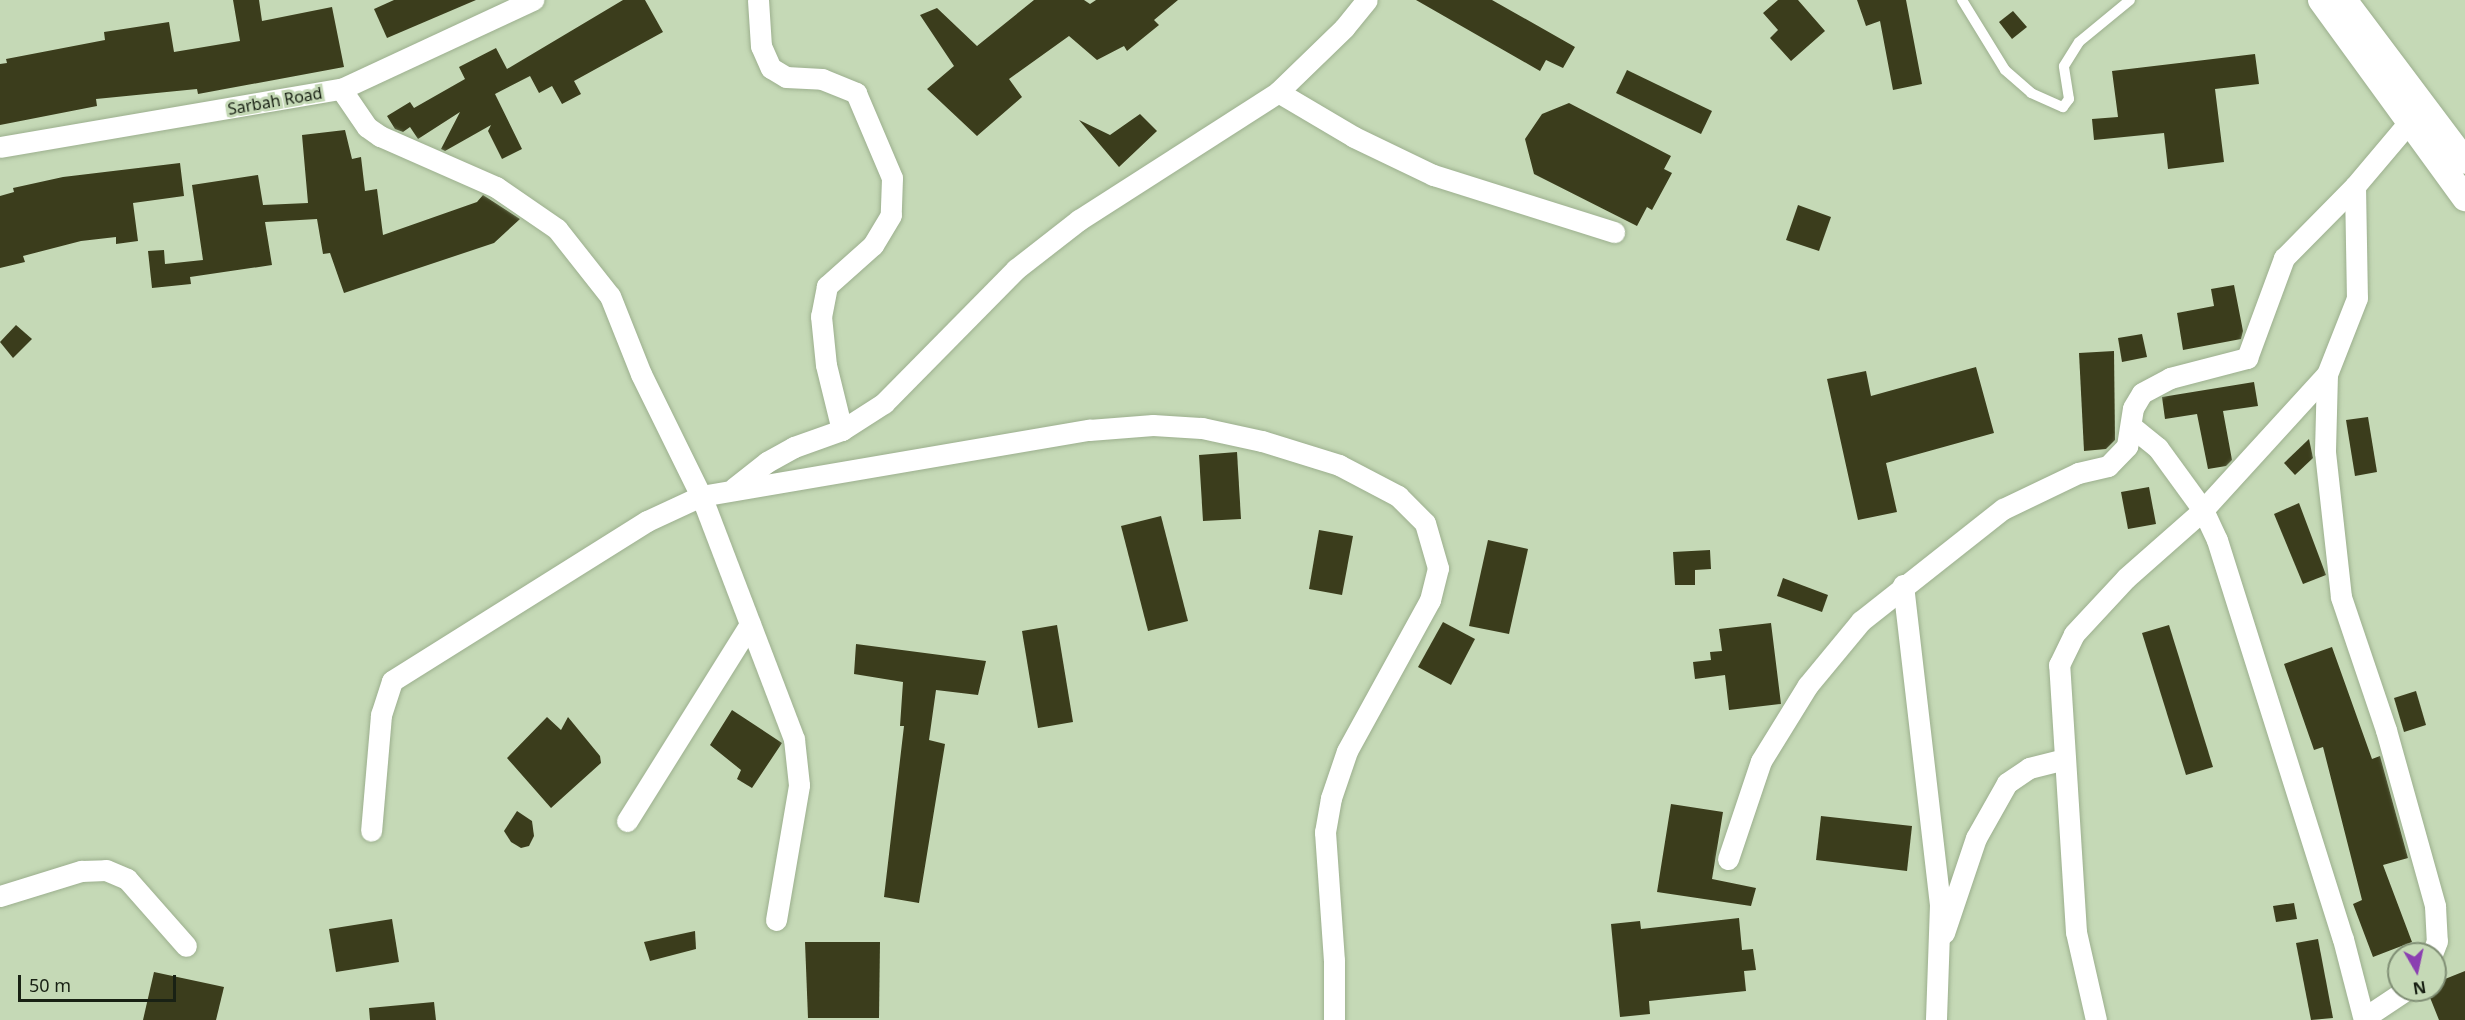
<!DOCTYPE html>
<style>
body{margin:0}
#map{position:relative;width:2465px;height:1020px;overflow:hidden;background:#c5d9b6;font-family:"Noto Sans",sans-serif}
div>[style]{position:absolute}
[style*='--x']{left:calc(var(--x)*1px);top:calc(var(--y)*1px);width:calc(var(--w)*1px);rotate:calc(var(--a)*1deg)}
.building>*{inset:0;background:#3b3d1c}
.roads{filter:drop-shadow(0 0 2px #9caf8e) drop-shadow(0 0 2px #9caf8e)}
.service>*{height:10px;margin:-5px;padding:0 5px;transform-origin:5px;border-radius:5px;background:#fff}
.minor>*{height:21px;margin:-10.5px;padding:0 10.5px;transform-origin:10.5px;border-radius:10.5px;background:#fff}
.tertiary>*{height:26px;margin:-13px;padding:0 13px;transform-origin:13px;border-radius:13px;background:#fff}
span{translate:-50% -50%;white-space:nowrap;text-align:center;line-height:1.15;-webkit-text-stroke:6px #c5d9b6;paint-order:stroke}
.street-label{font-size:16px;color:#192114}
.north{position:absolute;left:2387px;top:942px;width:60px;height:60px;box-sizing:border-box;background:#c5d9b6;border:2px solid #808f75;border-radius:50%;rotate:171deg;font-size:16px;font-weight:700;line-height:24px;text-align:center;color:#192114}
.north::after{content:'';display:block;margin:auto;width:21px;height:27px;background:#8b3fb1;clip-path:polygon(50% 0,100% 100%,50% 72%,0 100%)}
.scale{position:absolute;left:18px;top:975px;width:158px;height:27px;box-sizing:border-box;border:3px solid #192114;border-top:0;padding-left:8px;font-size:18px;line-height:21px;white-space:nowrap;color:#192114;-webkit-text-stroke:4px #c5d9b6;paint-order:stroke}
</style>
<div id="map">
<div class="building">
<i style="clip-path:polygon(233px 0,259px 0,262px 21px,332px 7px,344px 67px,198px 94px,197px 89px,96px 99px,97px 106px,0 125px,0 64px,7px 63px,6px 59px,105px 40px,104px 32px,169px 22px,174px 52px,240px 41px)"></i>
<i style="clip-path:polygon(394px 0,476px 0,387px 38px,374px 9px)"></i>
<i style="clip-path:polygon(623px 0,645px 0,663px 32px,574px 81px,581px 94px,562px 104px,552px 86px,539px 93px,530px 76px,495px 94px,522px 149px,502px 159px,488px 131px,491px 125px,445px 151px,441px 149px,460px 112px,418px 139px,410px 127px,403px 132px,395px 129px,387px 116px,410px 102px,414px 108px,465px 79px,459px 67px,496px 48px,507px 69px)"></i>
<i style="clip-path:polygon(1034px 0,1084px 0,1090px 4px,1096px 0,1178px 0,1154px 20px,1159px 25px,1127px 51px,1124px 46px,1097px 60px,1069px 36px,1009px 79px,1022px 97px,977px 136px,927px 89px,954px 66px,920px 15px,937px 8px,977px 46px)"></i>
<i style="clip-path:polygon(1416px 0,1492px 0,1575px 47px,1563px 68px,1546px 60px,1540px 71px)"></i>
<i style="clip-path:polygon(1778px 0,1798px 0,1825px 31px,1791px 61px,1770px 38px,1778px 30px,1763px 13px)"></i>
<i style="clip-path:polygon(1857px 0,1906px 0,1922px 84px,1893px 90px,1880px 21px,1866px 26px)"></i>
<i style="clip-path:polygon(2013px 11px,2027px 27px,2012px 39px,1999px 22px)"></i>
<i style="clip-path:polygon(2255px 54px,2259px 84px,2215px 89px,2224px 162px,2168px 169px,2164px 133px,2094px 140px,2092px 119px,2118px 117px,2112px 71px)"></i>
<i style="clip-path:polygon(1627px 70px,1712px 111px,1701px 134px,1616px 93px)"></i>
<i style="clip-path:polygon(1569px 103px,1671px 156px,1664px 169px,1672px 173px,1652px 210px,1647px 207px,1637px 226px,1534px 174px,1525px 139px,1542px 114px)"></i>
<i style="clip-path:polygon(1140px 114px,1157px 131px,1119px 167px,1079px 120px,1110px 135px)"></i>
<i style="clip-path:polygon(345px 130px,352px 159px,361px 157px,365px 191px,377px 189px,383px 235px,477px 202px,483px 195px,520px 219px,494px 243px,344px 293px,330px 253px,323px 254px,317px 219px,265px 222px,272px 265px,190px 277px,191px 284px,152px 288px,148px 251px,164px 250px,165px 264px,203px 260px,192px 185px,258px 175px,263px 205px,308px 203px,302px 135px)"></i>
<i style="clip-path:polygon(180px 163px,184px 196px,133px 203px,138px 241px,116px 244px,116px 237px,81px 241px,23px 256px,25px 262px,0 268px,0 196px,14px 192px,13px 188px,63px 177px)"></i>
<i style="clip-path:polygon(1798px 205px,1831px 217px,1819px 251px,1786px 240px)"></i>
<i style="clip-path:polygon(2234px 285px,2243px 331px,2241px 339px,2183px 350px,2177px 313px,2214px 306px,2211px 289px)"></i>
<i style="clip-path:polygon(16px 325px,32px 339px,13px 358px,0 342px)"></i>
<i style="clip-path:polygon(2142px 334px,2147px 357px,2122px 362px,2118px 338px)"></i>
<i style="clip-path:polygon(2114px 351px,2115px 440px,2106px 449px,2084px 451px,2079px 353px)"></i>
<i style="clip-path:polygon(1976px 367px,1994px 433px,1886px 463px,1897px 512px,1858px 520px,1827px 379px,1866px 371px,1871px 396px)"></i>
<i style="clip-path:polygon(2254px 382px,2258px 406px,2223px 411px,2232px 460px,2226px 466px,2208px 469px,2197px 414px,2165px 419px,2162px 397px)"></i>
<i style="clip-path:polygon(2368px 417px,2377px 472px,2355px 476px,2346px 420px)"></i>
<i style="clip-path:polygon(2309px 439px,2313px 458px,2295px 475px,2284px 463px)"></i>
<i style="clip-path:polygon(1237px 452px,1241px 519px,1203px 521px,1199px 455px)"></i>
<i style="clip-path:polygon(2149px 487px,2156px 524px,2128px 529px,2121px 492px)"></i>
<i style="clip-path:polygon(2299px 503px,2326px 575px,2303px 584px,2274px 514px)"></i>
<i style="clip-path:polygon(1161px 516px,1188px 621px,1148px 631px,1121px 526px)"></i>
<i style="clip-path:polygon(1319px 530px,1353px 536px,1342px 595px,1309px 589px)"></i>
<i style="clip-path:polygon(1488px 540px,1528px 549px,1509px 634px,1469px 626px)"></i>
<i style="clip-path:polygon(1710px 550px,1711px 569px,1695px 570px,1695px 585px,1675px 585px,1673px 552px)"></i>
<i style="clip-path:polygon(1783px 578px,1828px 595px,1822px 612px,1777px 596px)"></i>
<i style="clip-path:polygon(1443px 622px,1475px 639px,1451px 685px,1418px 667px)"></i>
<i style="clip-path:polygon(1771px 623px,1781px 704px,1729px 710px,1725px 675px,1695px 679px,1693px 662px,1711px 660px,1710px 652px,1722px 651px,1719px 629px)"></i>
<i style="clip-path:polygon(1057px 625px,1073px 722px,1038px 728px,1022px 631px)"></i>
<i style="clip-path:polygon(2169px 625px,2213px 767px,2186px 775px,2142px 633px)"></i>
<i style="clip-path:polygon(856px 644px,986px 661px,978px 695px,936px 690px,929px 740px,945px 744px,919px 903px,884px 897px,904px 726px,900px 726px,903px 682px,854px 674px)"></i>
<i style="clip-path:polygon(2332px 647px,2372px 759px,2380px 756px,2408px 858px,2383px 865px,2412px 942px,2373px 957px,2353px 904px,2362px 900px,2323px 747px,2314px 750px,2284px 664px)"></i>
<i style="clip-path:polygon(2416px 691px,2426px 725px,2404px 732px,2394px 698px)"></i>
<i style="clip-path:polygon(732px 710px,782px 743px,752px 788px,737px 779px,741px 770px,710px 745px)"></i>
<i style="clip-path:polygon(547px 717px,561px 730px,568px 717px,600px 756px,601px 763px,551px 808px,507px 758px)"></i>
<i style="clip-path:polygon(1671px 804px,1723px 812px,1712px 879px,1756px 888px,1751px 906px,1657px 892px)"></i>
<i style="clip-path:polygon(517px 811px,532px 821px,534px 836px,529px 846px,521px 848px,511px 842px,504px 831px)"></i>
<i style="clip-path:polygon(1821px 816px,1912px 826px,1907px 871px,1816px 860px)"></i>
<i style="clip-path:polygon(2294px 903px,2297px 919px,2276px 922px,2273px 906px)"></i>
<i style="clip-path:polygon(1739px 918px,1742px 950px,1753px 949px,1756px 970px,1744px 971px,1746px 991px,1649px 1001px,1650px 1014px,1620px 1017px,1611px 924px,1640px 921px,1641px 929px)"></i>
<i style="clip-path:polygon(392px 919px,399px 962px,336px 972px,329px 929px)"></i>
<i style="clip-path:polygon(695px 931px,696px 949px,650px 961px,644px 942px)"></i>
<i style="clip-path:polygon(2318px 939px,2333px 1018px,2311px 1020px,2296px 943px)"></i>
<i style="clip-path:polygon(805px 942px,880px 942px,879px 1018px,808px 1018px)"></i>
<i style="clip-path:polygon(2465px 971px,2465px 1020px,2439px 1020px,2427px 990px,2435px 990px,2435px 983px)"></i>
<i style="clip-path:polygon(154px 972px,224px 987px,216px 1020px,143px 1020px)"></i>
<i style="clip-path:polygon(434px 1002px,436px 1020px,370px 1020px,369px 1008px)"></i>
</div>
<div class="roads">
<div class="service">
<i style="--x:1962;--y:0;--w:82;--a:58.4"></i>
<i style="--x:2005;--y:70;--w:35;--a:41"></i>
<i style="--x:2031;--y:93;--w:35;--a:24"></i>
<i style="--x:2063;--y:107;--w:10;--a:-53"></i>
<i style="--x:2069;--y:99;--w:33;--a:-99"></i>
<i style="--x:2064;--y:66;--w:28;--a:-58"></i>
<i style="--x:2079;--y:42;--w:66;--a:-39.5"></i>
</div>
<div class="minor">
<i style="--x:758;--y:0;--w:46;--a:86.3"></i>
<i style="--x:761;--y:46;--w:24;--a:66"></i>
<i style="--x:771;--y:68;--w:17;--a:31"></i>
<i style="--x:786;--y:77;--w:36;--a:3"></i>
<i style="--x:822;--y:79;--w:37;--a:22"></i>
<i style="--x:856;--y:93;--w:92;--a:67"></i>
<i style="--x:892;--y:178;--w:37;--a:92"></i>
<i style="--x:891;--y:215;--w:35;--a:121"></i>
<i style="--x:873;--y:245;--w:62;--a:138.3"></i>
<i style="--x:827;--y:286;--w:31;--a:101"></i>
<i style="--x:821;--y:316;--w:49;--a:84.2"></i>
<i style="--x:826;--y:365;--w:67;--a:76.2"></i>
<i style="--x:341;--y:89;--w:46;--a:55.6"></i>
<i style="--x:367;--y:127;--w:16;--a:35"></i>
<i style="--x:380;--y:136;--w:127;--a:23.7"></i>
<i style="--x:496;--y:187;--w:74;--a:34.5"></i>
<i style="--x:557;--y:229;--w:85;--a:51.7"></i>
<i style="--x:610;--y:296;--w:84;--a:68.3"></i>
<i style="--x:641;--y:374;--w:136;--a:63.8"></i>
<i style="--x:701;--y:496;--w:60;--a:155.2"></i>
<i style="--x:647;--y:521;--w:301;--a:147.9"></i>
<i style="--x:392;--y:681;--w:36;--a:108"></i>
<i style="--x:381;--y:715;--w:116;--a:94.9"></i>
<i style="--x:1278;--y:92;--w:88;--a:30.6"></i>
<i style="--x:1354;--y:137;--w:88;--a:25.7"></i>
<i style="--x:1433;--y:175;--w:190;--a:17.5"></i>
<i style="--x:0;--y:147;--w:346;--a:-9.7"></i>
<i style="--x:341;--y:89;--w:212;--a:-24.9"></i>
<i style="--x:2355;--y:186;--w:112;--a:89"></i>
<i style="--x:2357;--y:298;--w:82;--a:111.5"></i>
<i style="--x:2327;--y:374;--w:184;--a:132.4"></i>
<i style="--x:2203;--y:510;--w:33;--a:65"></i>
<i style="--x:2217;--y:540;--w:418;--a:72.5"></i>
<i style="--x:2343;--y:939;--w:84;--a:75.5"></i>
<i style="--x:2327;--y:374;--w:78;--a:91.5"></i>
<i style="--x:2325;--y:452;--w:146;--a:83.7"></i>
<i style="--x:2341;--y:597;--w:140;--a:71.3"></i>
<i style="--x:2386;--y:730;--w:183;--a:74.4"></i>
<i style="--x:2435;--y:906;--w:35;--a:87"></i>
<i style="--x:2437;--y:941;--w:14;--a:111"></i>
<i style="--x:734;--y:488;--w:42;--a:-38.2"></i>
<i style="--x:767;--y:462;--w:31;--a:-29"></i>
<i style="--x:794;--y:447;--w:51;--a:-19.5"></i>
<i style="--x:842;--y:430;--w:50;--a:-32.7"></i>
<i style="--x:884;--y:403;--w:188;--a:-45.4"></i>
<i style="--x:1016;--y:269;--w:80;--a:-37.9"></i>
<i style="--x:1079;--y:220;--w:237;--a:-32.7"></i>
<i style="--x:1278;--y:92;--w:92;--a:-44.1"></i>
<i style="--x:1344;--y:28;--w:36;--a:-51"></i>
<i style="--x:1903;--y:585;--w:321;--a:83.4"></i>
<i style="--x:1940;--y:904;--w:116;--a:92"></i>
<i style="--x:627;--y:821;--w:232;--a:-58"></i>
<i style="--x:1728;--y:859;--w:103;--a:-71.4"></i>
<i style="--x:1761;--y:761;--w:89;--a:-58.3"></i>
<i style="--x:1808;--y:685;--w:83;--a:-50.4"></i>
<i style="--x:1861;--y:621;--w:181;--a:-38.3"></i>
<i style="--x:2003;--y:509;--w:83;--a:-25.6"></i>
<i style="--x:2078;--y:473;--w:31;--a:-13"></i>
<i style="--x:2108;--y:466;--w:28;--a:-46"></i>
<i style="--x:2127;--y:446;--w:38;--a:-81"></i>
<i style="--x:2133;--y:408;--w:17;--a:-59"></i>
<i style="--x:2142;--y:393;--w:32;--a:-28"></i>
<i style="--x:2170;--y:378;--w:80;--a:-14.6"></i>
<i style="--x:2247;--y:358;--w:107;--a:-69.7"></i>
<i style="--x:2284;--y:258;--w:101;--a:-45.4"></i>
<i style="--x:2355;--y:186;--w:101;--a:-49.8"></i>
<i style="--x:0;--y:896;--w:85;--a:-17.2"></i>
<i style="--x:81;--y:871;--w:25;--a:-2"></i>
<i style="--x:106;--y:870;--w:23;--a:23"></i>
<i style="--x:127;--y:879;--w:89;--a:48.6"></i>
<i style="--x:776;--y:920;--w:137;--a:-80.3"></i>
<i style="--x:799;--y:785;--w:46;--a:-96.2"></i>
<i style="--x:794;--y:739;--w:260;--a:-110.9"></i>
<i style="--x:701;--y:496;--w:394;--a:-9.7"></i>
<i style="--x:1089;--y:430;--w:64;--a:-4.5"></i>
<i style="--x:1153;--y:425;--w:49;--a:3.5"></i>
<i style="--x:1202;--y:428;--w:61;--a:12.2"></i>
<i style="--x:1262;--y:441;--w:81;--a:17.3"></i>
<i style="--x:1339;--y:465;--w:67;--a:27.7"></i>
<i style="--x:1398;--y:496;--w:38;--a:45"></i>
<i style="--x:1425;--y:523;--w:47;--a:73.9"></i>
<i style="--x:1438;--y:568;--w:33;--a:104"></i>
<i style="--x:1430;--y:600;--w:172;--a:118.8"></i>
<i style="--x:1347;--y:751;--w:50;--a:108.8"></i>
<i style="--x:1331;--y:798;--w:35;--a:100"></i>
<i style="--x:1325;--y:832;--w:128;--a:86"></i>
<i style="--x:1334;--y:960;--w:60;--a:90"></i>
<i style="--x:1944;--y:933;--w:100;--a:-71.4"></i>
<i style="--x:1976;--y:838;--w:63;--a:-60.6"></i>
<i style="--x:2007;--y:783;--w:27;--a:-34"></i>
<i style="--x:2029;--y:768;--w:37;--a:-14"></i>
<i style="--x:2364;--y:1018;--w:50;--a:-33.7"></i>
<i style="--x:2096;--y:1020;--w:90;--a:-102.8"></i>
<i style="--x:2076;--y:932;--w:268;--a:-93.6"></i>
<i style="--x:2059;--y:665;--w:34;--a:-64"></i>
<i style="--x:2074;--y:634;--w:76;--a:-47.1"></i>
<i style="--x:2126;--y:578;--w:103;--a:-41.4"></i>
<i style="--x:2203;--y:510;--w:77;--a:-126"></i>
<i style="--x:2158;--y:448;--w:33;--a:-141"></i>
</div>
<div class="tertiary">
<i style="--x:2321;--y:0;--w:245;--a:54"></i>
<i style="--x:2344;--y:0;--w:201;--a:53.1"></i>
</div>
</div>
<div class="street-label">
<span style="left:275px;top:101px;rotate:-10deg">Sarbah Road</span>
</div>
<div class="north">N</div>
<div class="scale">50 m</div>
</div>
